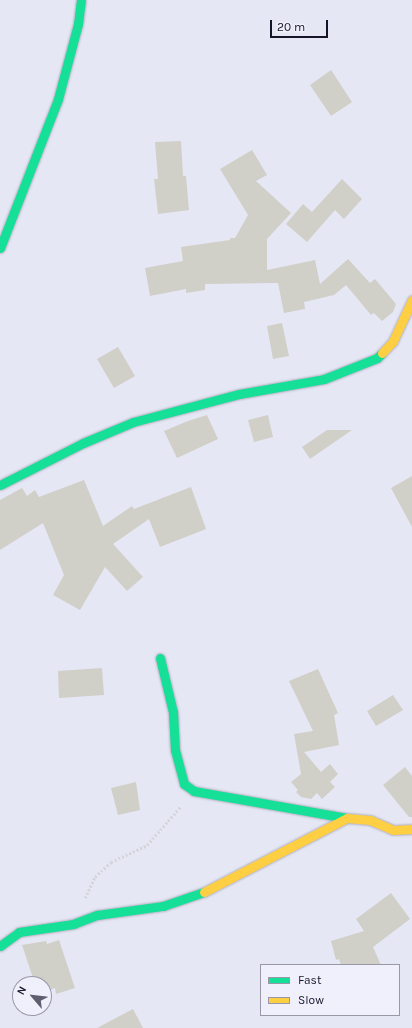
<!DOCTYPE html>
<style>
body{margin:0}
#map{position:relative;width:412px;height:1028px;overflow:hidden;background:#e6e7f4;font-family:Karla,sans-serif}
div>[style]{position:absolute}
[style*='--x']{left:calc(var(--x)*1px);top:calc(var(--y)*1px);width:calc(var(--w)*1px);rotate:calc(var(--a)*1deg)}
.building>*{inset:0;background:#d0cfc8}
.path>*{height:2.5px;margin-top:-1.25px;transform-origin:0;background:repeating-linear-gradient(90deg,#d4d4d9 0 2px,transparent 0 4px)}
.roads{filter:drop-shadow(0 0 1px #b0b0c1) drop-shadow(0 0 1px #b0b0c1)}
.fast>*{height:9px;margin:-4.5px;padding:0 4.5px;transform-origin:4.5px;border-radius:4.5px;background:#16e098}
.slow>*{height:9px;margin:-4.5px;padding:0 4.5px;transform-origin:4.5px;border-radius:4.5px;background:#ffcf43}
span{translate:-50% -50%;white-space:nowrap;text-align:center;line-height:1.15;-webkit-text-stroke:3px #eff0fc;paint-order:stroke}
.legend{position:absolute;left:260px;top:964px;width:140px;height:52px;box-sizing:border-box;background:#eff0fc;border:1px solid #9898a8;margin:0;padding:5px 7px;list-style:none;font-size:12px;color:#151429}
.legend li{display:flex;align-items:center;gap:8px;height:20px}
.legend b{width:20px;border:1px solid #9898a8}
.north{position:absolute;left:12px;top:976px;width:40px;height:40px;box-sizing:border-box;background:#eff0fc;border:1px solid #9898a8;border-radius:50%;rotate:298deg;font-size:11px;font-weight:700;line-height:16px;text-align:center;color:#151429}
.north::after{content:'';display:block;margin:auto;width:14px;height:18px;background:#5e5e70;clip-path:polygon(50% 0,100% 100%,50% 72%,0 100%)}
.scale{position:absolute;left:270px;top:20px;width:58px;height:18px;box-sizing:border-box;border:2px solid #151429;border-top:0;padding-left:5px;font-size:12px;line-height:14px;white-space:nowrap;color:#151429;-webkit-text-stroke:3px #eff0fc;paint-order:stroke}
</style>
<div id="map">
<div class="building">
<i style="clip-path:polygon(331px 70px,352px 102px,331px 116px,310px 85px)"></i>
<i style="clip-path:polygon(181px 141px,183px 176px,186px 176px,189px 210px,158px 214px,154px 179px,158px 179px,155px 142px)"></i>
<i style="clip-path:polygon(252px 150px,267px 175px,256px 181px,291px 213px,267px 239px,267px 270px,315px 260px,320px 284px,348px 259px,370px 283px,375px 279px,396px 304px,393px 312px,382px 321px,374px 313px,371px 315px,346px 285px,334px 295px,304px 302px,305px 309px,284px 313px,278px 283px,205px 284px,205px 290px,186px 293px,186px 289px,150px 296px,145px 268px,183px 261px,181px 247px,230px 240px,230px 238px,235px 238px,248px 215px,220px 169px)"></i>
<i style="clip-path:polygon(342px 179px,362px 199px,344px 219px,335px 210px,307px 242px,286px 224px,303px 204px,312px 212px)"></i>
<i style="clip-path:polygon(282px 323px,289px 356px,273px 359px,267px 326px)"></i>
<i style="clip-path:polygon(118px 347px,135px 376px,114px 388px,97px 359px)"></i>
<i style="clip-path:polygon(207px 415px,218px 439px,177px 458px,164px 431px,188px 421px)"></i>
<i style="clip-path:polygon(268px 415px,273px 437px,254px 442px,248px 420px)"></i>
<i style="clip-path:polygon(327px 430px,352px 430px,310px 459px,302px 447px)"></i>
<i style="clip-path:polygon(412px 476px,412px 527px,391px 488px)"></i>
<i style="clip-path:polygon(84px 480px,103px 526px,132px 506px,134px 509px,191px 487px,206px 529px,160px 547px,149px 519px,113px 544px,143px 577px,127px 591px,105px 567px,80px 610px,53px 595px,64px 575px,43px 523px,0 550px,0 500px,22px 488px,27px 496px,35px 490px,39px 497px)"></i>
<i style="clip-path:polygon(102px 668px,104px 695px,59px 698px,58px 671px)"></i>
<i style="clip-path:polygon(318px 669px,338px 713px,334px 715px,339px 745px,304px 752px,321px 772px,330px 764px,338px 774px,330px 782px,335px 787px,322px 799px,317px 793px,311px 799px,301px 797px,296px 792px,298px 790px,291px 782px,301px 774px,294px 734px,313px 731px,289px 681px)"></i>
<i style="clip-path:polygon(393px 695px,403px 710px,376px 726px,367px 711px)"></i>
<i style="clip-path:polygon(405px 767px,412px 776px,412px 817px,409px 817px,383px 785px)"></i>
<i style="clip-path:polygon(136px 782px,140px 810px,118px 815px,111px 788px)"></i>
<i style="clip-path:polygon(391px 893px,410px 919px,373px 947px,381px 965px,341px 965px,339px 959px,336px 960px,331px 941px,364px 931px,356px 919px)"></i>
<i style="clip-path:polygon(59px 940px,75px 988px,56px 994px,55px 988px,44px 992px,44px 984px,35px 984px,22px 945px,46px 941px,47px 944px)"></i>
<i style="clip-path:polygon(133px 1009px,143px 1028px,97px 1028px)"></i>
</div>
<div class="path">
<i style="--x:85;--y:898;--w:23;--a:-65"></i>
<i style="--x:95;--y:877;--w:22;--a:-43"></i>
<i style="--x:111;--y:862;--w:40;--a:-25"></i>
<i style="--x:147;--y:845;--w:52;--a:-48.9"></i>
</div>
<div class="roads">
<div class="fast">
<i style="--x:0;--y:248;--w:160;--a:-68.7"></i>
<i style="--x:58;--y:99;--w:78;--a:-75.1"></i>
<i style="--x:78;--y:24;--w:24;--a:-83"></i>
<i style="--x:0;--y:485;--w:93;--a:-26.8"></i>
<i style="--x:83;--y:443;--w:54;--a:-22.8"></i>
<i style="--x:133;--y:422;--w:110;--a:-14.8"></i>
<i style="--x:239;--y:394;--w:86;--a:-10"></i>
<i style="--x:324;--y:379;--w:57;--a:-21.6"></i>
<i style="--x:377;--y:358;--w:7;--a:-45"></i>
<i style="--x:160;--y:658;--w:56;--a:76.5"></i>
<i style="--x:173;--y:712;--w:38;--a:87"></i>
<i style="--x:175;--y:750;--w:35;--a:75"></i>
<i style="--x:184;--y:784;--w:12;--a:35"></i>
<i style="--x:194;--y:791;--w:155;--a:10"></i>
<i style="--x:0;--y:946;--w:24;--a:-36"></i>
<i style="--x:19;--y:932;--w:55;--a:-8.4"></i>
<i style="--x:73;--y:924;--w:26;--a:-21"></i>
<i style="--x:97;--y:915;--w:67;--a:-7.8"></i>
<i style="--x:163;--y:906;--w:43;--a:-18.9"></i>
</div>
<div class="slow">
<i style="--x:382;--y:353;--w:16;--a:-47"></i>
<i style="--x:393;--y:341;--w:45;--a:-65.1"></i>
<i style="--x:204;--y:892;--w:161;--a:-27.4"></i>
<i style="--x:347;--y:818;--w:23;--a:5"></i>
<i style="--x:370;--y:820;--w:25;--a:23"></i>
<i style="--x:393;--y:830;--w:19;--a:-3"></i>
</div>
</div>
<ul class="legend">
<li><b style="height:5px;background:#16e098"></b>Fast</li>
<li><b style="height:5px;background:#ffcf43"></b>Slow</li>
</ul>
<div class="north">N</div>
<div class="scale">20 m</div>
</div>
